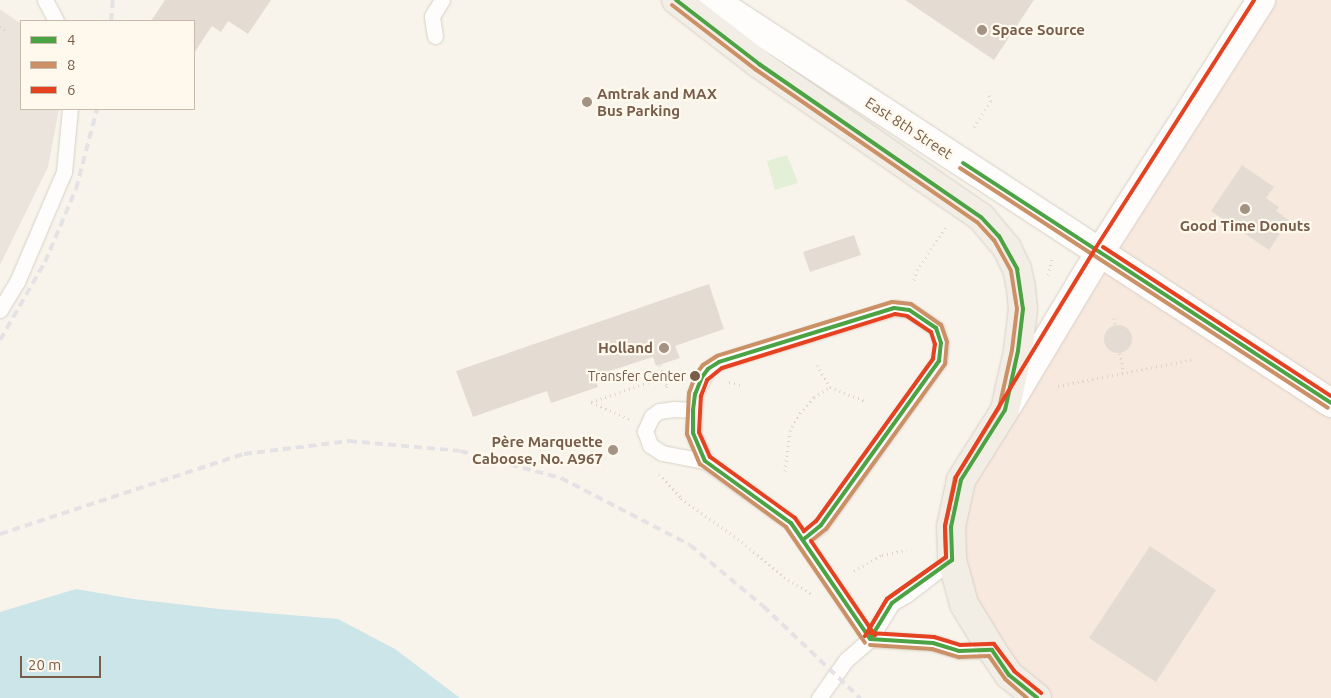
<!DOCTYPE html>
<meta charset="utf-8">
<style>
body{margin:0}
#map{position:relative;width:1331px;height:698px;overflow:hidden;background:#f8f4eb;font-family:Ubuntu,sans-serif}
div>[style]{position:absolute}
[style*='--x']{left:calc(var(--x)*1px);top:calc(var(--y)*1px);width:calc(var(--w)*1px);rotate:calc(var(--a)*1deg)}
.commercial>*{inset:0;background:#f8e9de}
.industrial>*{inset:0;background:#ebe4dc}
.green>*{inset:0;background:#e3efd6}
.water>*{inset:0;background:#cce5e9}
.building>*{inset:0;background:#e4dcd3}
.round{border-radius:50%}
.path>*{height:3px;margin-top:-1.5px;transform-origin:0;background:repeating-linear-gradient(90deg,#dbd4ce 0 1px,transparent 0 5px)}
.roads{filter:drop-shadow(0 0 1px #d6d0c8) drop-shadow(0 0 1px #d6d0c8)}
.service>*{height:15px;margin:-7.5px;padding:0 7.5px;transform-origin:7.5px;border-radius:7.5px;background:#fefdfc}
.tertiary>*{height:28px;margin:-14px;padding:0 14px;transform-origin:14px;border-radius:14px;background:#fefdfc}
.secondary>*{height:28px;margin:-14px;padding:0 14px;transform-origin:14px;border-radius:14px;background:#fefdfc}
.primary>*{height:28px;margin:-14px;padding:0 14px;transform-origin:14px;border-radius:14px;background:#f3eee5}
.rail>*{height:4px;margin-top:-2px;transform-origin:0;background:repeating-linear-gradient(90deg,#e5e2e5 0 8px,transparent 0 13px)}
.bus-1>*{height:4px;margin:-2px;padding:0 2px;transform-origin:2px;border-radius:2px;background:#4ca344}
.bus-2>*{height:4px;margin:-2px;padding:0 2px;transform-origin:2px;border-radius:2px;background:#cb9066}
.bus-3>*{height:4px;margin:-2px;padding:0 2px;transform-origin:2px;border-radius:2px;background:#e44221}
.dots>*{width:14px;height:14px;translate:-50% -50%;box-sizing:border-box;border:2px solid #fff9ed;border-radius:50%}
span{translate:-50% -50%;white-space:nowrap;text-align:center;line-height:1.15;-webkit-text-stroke:4.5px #fff9ed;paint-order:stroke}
.bus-label{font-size:14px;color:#775d4a}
.right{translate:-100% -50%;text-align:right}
.poi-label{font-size:15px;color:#775d4a;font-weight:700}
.left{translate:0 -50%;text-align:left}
.street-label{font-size:15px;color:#775d4a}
.legend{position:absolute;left:20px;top:20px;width:175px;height:90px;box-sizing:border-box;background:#fff9ed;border:1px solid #c9bbac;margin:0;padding:6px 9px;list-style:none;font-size:15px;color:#775d4a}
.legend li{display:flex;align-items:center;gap:10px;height:25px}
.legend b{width:25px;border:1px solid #c9bbac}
.scale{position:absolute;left:20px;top:656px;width:81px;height:22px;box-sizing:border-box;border:2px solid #775d4a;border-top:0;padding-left:6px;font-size:15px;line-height:18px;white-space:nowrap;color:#775d4a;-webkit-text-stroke:4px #fff9ed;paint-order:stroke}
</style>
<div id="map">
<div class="commercial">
<i style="clip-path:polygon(1261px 0,1331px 0,1331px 698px,1037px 698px,952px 560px,980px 451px)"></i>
</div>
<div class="industrial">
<i style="clip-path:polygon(0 9px,21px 24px,21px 109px,59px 109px,48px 167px,0 265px)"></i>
</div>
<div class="green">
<i style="clip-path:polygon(787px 155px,798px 183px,775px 190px,767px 161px)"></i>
</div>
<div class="water">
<i style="clip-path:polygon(76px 589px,134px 599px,219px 609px,338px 619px,395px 649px,460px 698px,0 698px,0 612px)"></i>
</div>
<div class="building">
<i style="clip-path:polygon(165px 0,271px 0,248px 34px,228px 21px,221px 32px,212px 26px,194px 53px,194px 21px,151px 21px)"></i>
<i style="clip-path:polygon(905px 0,1034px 0,994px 60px)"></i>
<i style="clip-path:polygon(1242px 165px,1274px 187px,1266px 198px,1279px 207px,1276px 211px,1289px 220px,1269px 250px,1211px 211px)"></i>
<i style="clip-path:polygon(854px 235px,861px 255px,810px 272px,803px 252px)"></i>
<i style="clip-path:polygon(709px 284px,724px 329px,675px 346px,680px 358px,656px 366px,653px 357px,594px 376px,598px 387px,551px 403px,547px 391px,473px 417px,456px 371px)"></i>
<i class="round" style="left:1104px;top:325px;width:28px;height:28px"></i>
<i style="clip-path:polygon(1150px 546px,1216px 590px,1156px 682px,1089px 638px)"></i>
</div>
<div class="path">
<i style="--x:0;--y:26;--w:7;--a:34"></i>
<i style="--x:974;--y:127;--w:31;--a:-57"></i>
<i style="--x:991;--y:101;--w:10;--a:-107"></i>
<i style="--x:1048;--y:275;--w:16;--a:-76"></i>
<i style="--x:914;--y:280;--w:10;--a:-73"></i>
<i style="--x:917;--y:270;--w:52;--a:-56"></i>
<i style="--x:1114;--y:318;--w:8;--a:83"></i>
<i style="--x:1120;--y:353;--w:20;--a:79"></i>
<i style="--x:660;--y:365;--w:22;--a:72"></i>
<i style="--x:667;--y:386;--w:4;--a:153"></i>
<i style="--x:817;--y:365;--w:26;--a:59"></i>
<i style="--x:830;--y:387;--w:38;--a:22"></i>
<i style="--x:729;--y:382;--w:12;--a:14"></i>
<i style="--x:1058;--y:386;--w:139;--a:-11.2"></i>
<i style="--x:629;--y:419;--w:42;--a:-155.9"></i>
<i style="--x:591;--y:402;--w:87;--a:-18.9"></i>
<i style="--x:785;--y:471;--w:40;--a:-82.9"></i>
<i style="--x:790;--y:431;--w:21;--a:-61"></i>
<i style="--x:800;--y:413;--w:21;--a:-49"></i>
<i style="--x:814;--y:397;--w:19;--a:-32"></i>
<i style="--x:659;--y:474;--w:33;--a:47"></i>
<i style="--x:681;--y:498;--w:75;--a:35.8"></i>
<i style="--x:742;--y:542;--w:55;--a:39.8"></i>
<i style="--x:784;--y:577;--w:34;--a:32"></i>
<i style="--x:854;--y:571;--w:32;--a:-30"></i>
<i style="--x:882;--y:555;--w:25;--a:-12"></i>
</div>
<div class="roads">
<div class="service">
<i style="--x:45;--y:0;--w:24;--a:62"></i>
<i style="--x:435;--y:36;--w:20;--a:-99"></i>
<i style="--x:432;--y:16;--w:19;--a:-58"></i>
<i style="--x:0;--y:310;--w:33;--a:-59"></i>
<i style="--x:17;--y:282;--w:120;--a:-66.9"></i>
<i style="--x:64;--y:172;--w:63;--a:-84.6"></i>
<i style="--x:693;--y:410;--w:19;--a:-177"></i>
<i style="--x:674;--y:409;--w:15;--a:172"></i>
<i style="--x:659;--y:411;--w:9;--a:144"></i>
<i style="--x:652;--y:416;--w:17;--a:115"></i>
<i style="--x:645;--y:431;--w:15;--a:70"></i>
<i style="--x:650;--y:445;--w:14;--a:34"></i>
<i style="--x:662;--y:453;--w:44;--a:10.5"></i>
<i style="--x:705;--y:461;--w:106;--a:35.8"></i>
<i style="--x:791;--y:523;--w:140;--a:55.7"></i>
<i style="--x:705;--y:461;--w:30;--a:-113"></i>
<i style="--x:693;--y:433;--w:39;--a:-87"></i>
<i style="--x:695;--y:394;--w:28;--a:-63"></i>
<i style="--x:708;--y:369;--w:13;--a:-32"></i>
<i style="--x:719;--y:362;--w:183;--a:-17.1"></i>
<i style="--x:894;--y:308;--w:15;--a:8"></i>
<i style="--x:909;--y:310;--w:32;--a:34"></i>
<i style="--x:936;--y:328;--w:16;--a:72"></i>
<i style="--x:941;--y:343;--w:18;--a:96"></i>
<i style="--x:939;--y:361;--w:202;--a:125.7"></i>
<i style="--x:821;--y:525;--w:22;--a:141"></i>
<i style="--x:870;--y:639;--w:63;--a:3.6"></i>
<i style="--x:933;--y:643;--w:27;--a:17"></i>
<i style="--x:959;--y:651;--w:33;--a:-2"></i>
<i style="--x:819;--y:698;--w:47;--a:-54.6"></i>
<i style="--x:846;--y:660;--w:32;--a:-41"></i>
<i style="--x:870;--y:639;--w:42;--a:-58.6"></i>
<i style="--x:892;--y:603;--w:16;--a:-30"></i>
<i style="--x:906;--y:595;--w:58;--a:-37.3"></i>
</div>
<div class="tertiary">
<i style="--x:1100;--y:252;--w:299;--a:-57.4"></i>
</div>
<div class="secondary">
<i style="--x:713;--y:0;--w:738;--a:33.11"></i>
<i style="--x:1008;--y:405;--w:179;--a:-59"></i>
</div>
<div class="primary">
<i style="--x:676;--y:0;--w:105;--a:37.6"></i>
<i style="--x:759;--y:64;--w:270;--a:34.6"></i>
<i style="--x:981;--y:217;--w:40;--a:50"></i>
<i style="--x:1007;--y:248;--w:23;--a:65"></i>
<i style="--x:1017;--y:269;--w:19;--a:78"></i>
<i style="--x:1021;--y:288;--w:21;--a:85"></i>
<i style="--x:1023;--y:309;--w:42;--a:96.8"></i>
<i style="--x:1018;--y:351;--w:60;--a:102.4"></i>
<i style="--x:1005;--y:410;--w:83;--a:122.2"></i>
<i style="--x:961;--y:480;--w:48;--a:102"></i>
<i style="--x:951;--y:527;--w:33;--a:88"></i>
<i style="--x:952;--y:560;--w:46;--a:74.7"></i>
<i style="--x:964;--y:604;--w:54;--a:58.7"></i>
<i style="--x:992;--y:650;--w:30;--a:56"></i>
<i style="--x:1009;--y:675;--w:36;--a:39"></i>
</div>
</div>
<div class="rail">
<i style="--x:111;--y:21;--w:21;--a:-85"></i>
<i style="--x:0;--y:340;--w:90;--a:-60"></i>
<i style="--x:45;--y:262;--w:79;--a:-67"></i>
<i style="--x:76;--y:189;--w:83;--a:-75.3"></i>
<i style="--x:0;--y:534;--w:257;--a:-18.2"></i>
<i style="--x:244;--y:454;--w:106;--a:-7.1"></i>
<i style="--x:349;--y:441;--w:111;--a:5.1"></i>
<i style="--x:460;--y:451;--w:105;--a:15"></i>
<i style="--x:561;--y:478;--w:145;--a:27.4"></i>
<i style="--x:690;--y:545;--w:95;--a:39.9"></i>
<i style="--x:763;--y:606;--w:134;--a:43.5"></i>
</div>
<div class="bus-1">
<i style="--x:676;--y:0;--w:105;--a:37.6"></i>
<i style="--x:759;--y:64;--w:270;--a:34.6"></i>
<i style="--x:981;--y:217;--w:26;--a:47"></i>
<i style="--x:999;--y:236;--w:38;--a:61"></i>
<i style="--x:1017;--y:269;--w:40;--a:81.5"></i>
<i style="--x:1023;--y:309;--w:42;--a:96.8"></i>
<i style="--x:1018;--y:351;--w:60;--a:102.4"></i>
<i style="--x:1005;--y:410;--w:83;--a:122.2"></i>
<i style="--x:961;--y:480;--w:48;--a:102"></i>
<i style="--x:951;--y:527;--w:33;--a:88"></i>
<i style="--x:952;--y:560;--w:74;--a:144.4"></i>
<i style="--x:892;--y:603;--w:42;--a:121.4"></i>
<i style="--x:963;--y:163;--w:439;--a:33.1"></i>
<i style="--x:804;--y:539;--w:22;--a:-39"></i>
<i style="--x:821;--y:525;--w:202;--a:-54.3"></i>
<i style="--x:939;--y:361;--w:18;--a:-84"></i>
<i style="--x:941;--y:343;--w:16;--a:-108"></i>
<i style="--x:936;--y:328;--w:32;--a:-146"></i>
<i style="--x:909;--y:310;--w:15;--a:-172"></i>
<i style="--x:894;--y:308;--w:183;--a:162.9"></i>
<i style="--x:719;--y:362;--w:13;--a:148"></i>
<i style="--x:708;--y:369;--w:10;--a:127"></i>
<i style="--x:702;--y:377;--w:18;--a:112"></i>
<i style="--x:695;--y:394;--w:16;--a:97"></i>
<i style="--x:693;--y:410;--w:23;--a:90"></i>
<i style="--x:693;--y:433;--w:30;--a:67"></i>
<i style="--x:705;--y:461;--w:106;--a:35.8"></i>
<i style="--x:791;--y:523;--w:140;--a:55.7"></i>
<i style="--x:870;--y:639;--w:63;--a:3.6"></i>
<i style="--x:933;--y:643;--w:27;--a:17"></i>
<i style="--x:959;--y:651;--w:33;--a:-2"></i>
<i style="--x:992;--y:650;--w:30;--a:56"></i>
<i style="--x:1009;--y:675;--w:36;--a:39"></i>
</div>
<div class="bus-2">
<i style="--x:672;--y:5;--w:105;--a:37.6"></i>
<i style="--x:755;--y:69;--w:270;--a:34.6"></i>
<i style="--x:977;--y:222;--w:25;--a:47"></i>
<i style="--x:994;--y:240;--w:35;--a:61"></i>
<i style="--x:1011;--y:271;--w:38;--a:81"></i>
<i style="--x:1017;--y:309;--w:41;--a:97"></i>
<i style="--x:1012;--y:350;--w:59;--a:102.6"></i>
<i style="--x:999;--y:408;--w:83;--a:122.2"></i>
<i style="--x:955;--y:478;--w:49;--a:101.8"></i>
<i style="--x:945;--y:526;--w:31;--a:88"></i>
<i style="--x:946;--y:557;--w:72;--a:144.6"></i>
<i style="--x:887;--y:599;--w:43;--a:120.7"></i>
<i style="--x:960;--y:168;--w:439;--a:33.1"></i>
<i style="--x:811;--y:541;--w:19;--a:-39"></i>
<i style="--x:826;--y:529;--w:203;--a:-54.2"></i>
<i style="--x:945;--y:364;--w:22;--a:-85"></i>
<i style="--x:947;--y:342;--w:18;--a:-109"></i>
<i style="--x:941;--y:325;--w:37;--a:-145"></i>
<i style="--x:911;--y:304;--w:19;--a:-174"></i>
<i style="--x:892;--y:302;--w:183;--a:162.9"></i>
<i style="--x:717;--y:356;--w:17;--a:147"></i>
<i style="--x:703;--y:365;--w:11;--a:128"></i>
<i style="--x:696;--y:374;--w:20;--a:110"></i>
<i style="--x:689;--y:393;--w:41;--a:92.8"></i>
<i style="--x:687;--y:434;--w:33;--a:67"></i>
<i style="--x:700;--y:464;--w:107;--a:36.2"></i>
<i style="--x:786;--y:527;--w:140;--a:55.7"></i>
<i style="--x:870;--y:645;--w:62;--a:3.7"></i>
<i style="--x:932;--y:649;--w:28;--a:17"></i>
<i style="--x:959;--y:657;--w:30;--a:-2"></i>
<i style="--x:989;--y:656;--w:28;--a:55"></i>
<i style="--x:1005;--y:679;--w:29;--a:41"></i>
</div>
<div class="bus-3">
<i style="--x:1103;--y:247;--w:272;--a:33.2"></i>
<i style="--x:895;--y:314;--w:12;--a:9"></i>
<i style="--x:907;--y:316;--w:29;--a:34"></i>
<i style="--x:931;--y:332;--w:13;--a:72"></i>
<i style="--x:935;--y:344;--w:15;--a:98"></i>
<i style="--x:933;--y:359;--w:200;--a:125.8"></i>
<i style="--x:816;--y:521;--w:16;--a:140"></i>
<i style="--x:804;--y:531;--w:16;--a:-125"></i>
<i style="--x:795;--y:518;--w:105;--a:-144.3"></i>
<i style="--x:710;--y:457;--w:27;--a:-114"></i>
<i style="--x:699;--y:432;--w:36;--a:-87"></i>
<i style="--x:701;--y:396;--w:17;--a:-69"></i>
<i style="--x:707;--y:380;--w:19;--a:-39"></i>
<i style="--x:722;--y:368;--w:181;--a:-17.3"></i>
<i style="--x:811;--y:541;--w:114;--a:55.8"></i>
<i style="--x:870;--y:633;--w:64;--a:3.6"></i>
<i style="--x:934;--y:637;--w:27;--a:17"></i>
<i style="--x:960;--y:645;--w:34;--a:-2"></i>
<i style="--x:994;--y:644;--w:34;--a:53"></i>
<i style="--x:1014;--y:671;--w:35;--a:39"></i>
<i style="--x:865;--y:636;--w:43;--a:-59.3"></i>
<i style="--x:887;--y:599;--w:72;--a:-35.4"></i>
<i style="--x:946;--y:557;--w:31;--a:-92"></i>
<i style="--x:945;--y:526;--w:50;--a:-77.3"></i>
<i style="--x:956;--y:477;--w:267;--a:-58.6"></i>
<i style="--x:1095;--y:249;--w:295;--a:-57.4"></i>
</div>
<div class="dots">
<i style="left:982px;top:30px;background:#a49282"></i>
<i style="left:587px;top:102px;background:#a49282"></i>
<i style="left:1245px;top:209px;background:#a49282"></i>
<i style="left:664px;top:348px;background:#a49282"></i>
<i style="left:695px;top:376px;background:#775d4a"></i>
<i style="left:613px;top:450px;background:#a49282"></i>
</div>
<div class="bus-label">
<span class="right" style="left:686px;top:376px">Transfer Center</span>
</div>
<div class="poi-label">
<span class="left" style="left:992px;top:30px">Space Source</span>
<span class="left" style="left:597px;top:102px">Amtrak and MAX<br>Bus Parking</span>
<span style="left:1245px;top:226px">Good Time Donuts</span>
<span class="right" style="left:653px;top:348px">Holland</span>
<span class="right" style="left:603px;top:450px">Père Marquette<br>Caboose, No. A967</span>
</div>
<div class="street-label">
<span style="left:909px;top:128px;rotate:33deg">East 8th Street</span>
</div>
<ul class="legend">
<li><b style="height:6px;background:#4ca344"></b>4</li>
<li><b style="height:6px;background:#cb9066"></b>8</li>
<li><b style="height:6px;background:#e44221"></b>6</li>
</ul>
<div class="scale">20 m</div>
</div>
